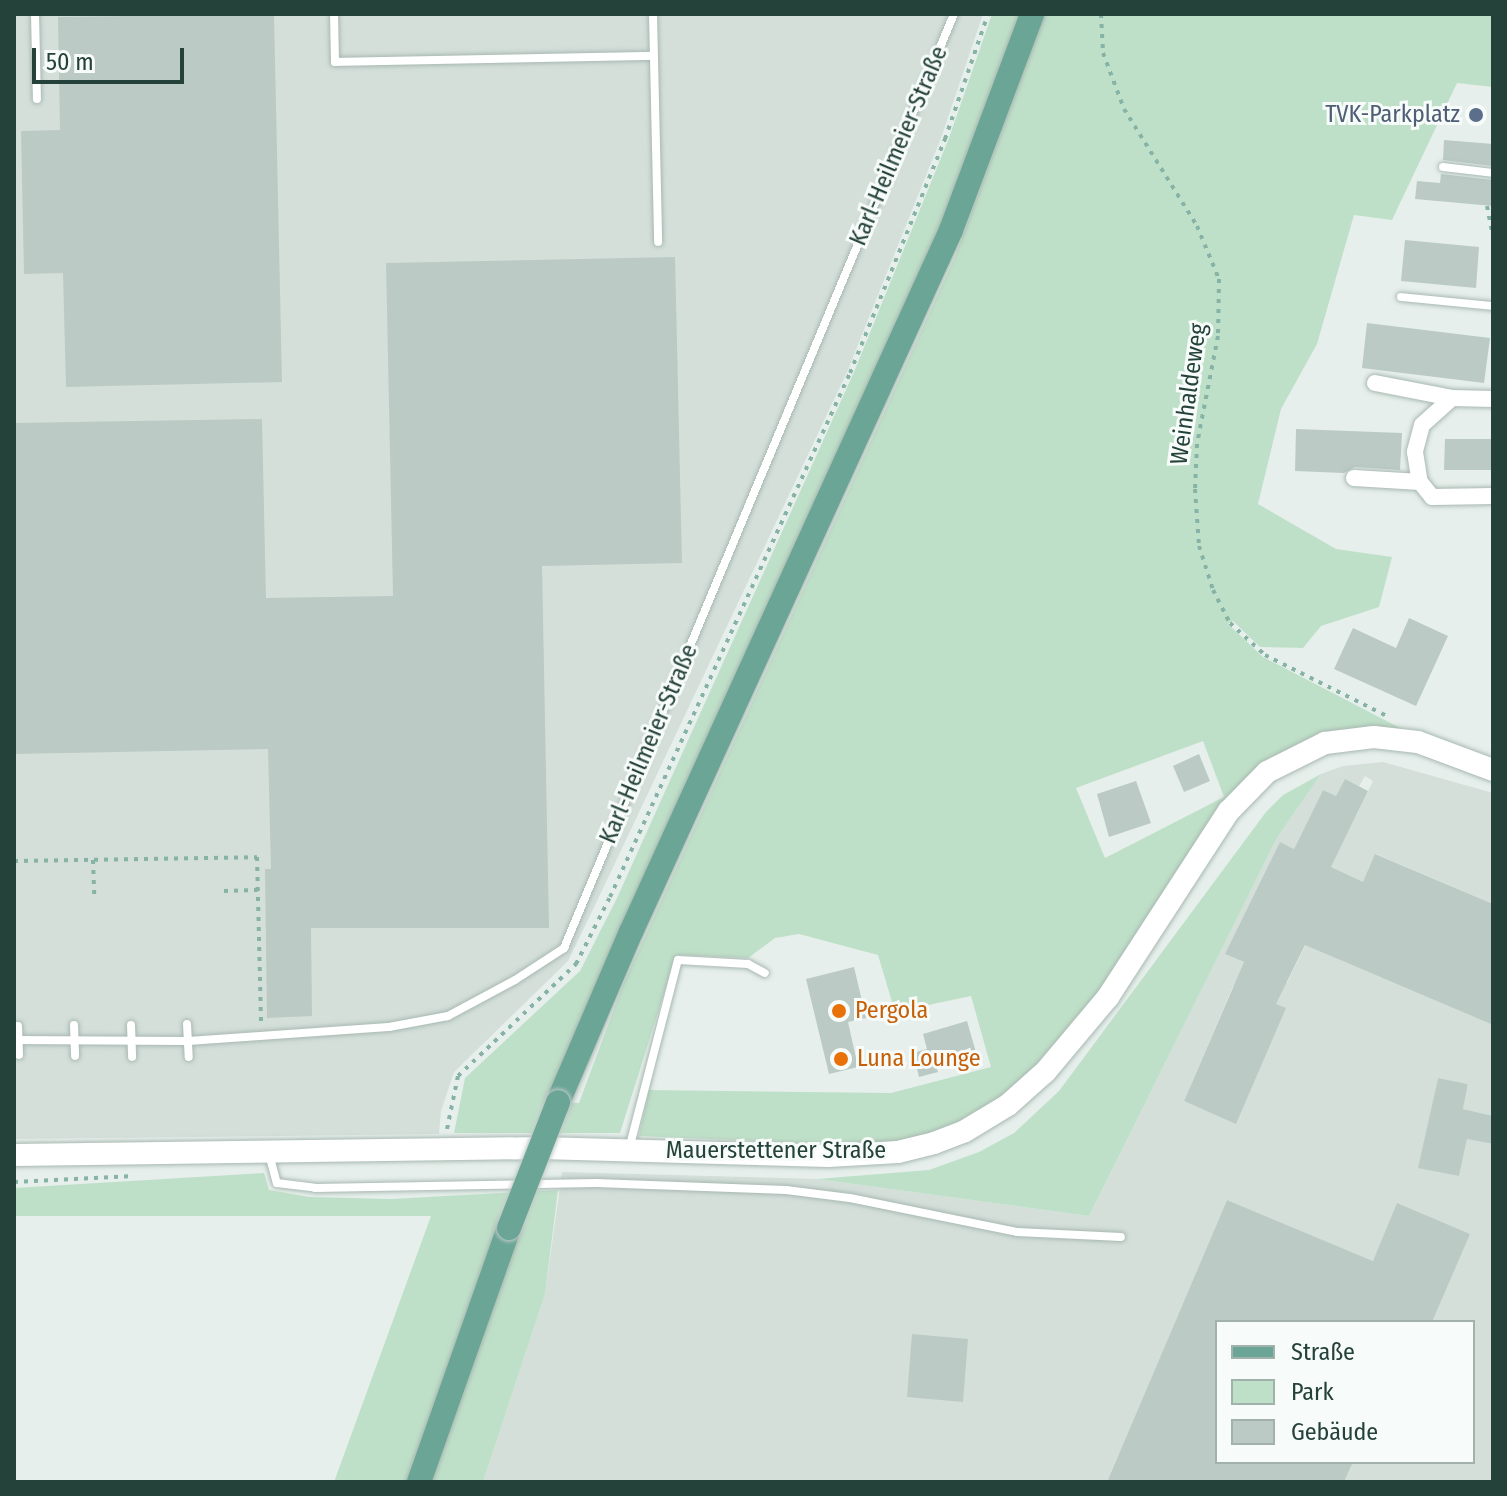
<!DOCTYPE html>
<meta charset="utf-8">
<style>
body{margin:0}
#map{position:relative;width:1507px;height:1496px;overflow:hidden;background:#e6efeb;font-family:"Fira Sans Condensed",sans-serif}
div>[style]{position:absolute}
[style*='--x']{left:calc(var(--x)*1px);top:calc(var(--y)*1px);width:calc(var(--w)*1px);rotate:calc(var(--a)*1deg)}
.built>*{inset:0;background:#d4dfda}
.green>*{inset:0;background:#bfe0c8}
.building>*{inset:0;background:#bbcac4}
.path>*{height:4px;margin-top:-2px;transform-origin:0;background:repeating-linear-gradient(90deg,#86b3a5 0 4px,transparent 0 10px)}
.roads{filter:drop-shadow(0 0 2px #a8b8b2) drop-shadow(0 0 2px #a8b8b2)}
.lane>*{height:8px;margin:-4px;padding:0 4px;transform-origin:4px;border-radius:4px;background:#fff}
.street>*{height:16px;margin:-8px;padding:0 8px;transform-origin:8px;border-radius:8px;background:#fff}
.secondary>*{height:22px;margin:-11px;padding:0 11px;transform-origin:11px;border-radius:11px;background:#fff}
.primary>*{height:24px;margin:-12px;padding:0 12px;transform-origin:12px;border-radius:12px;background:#6aa596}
.bridges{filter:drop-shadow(0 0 2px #c2cac8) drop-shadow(0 0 2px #c2cac8)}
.primary-bridge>*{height:24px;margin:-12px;padding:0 12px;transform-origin:12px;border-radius:12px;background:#6aa596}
.dots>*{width:22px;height:22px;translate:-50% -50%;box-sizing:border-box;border:4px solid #f7fbf9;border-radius:50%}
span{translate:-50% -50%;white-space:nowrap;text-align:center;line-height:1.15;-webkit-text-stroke:6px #f7fbf9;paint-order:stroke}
.service-label{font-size:24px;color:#4e5e75}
.right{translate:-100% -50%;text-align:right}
.street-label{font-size:24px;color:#24423a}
.food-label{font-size:24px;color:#c56008}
.left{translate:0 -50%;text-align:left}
.frame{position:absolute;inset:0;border:16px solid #24423a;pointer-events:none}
.legend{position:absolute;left:1215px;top:1320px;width:260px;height:144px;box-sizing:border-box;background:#f7fbf9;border:2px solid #a3b1ad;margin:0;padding:10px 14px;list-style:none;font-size:24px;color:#24423a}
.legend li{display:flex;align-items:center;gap:16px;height:40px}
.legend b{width:40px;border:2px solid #a3b1ad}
.scale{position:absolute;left:32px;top:48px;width:152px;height:36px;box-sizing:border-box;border:4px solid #24423a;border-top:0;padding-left:10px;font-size:24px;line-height:28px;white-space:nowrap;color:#24423a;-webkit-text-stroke:6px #f7fbf9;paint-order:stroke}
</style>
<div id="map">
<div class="built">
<i style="clip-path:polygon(14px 14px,983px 14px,941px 138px,847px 372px,599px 897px,568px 961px,454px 1072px,441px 1111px,439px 1134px,14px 1139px)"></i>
<i style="clip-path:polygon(evenodd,1383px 762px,1493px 793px,1493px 904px,1376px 854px,1331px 956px,1493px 1025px,1493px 1116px,1463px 1109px,1468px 1084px,1438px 1078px,1419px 1167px,1459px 1176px,1467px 1139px,1493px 1144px,1493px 1482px,1344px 1482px,1353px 1462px,1473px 1462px,1473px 1322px,1432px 1322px,1469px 1234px,1398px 1204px,1373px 1261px,1227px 1200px,1107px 1482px,483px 1482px,545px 1294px,562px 1172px,817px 1179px,1089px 1216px,1277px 838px,1321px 774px,1343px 766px,1383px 762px,1365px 776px,1373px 781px,1331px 867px,1341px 872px,1287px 983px,1226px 954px,1280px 843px,1294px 849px,1323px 790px,1336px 796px,1345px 780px,1359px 786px,1365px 776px,1383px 762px,1233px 986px,1285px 1008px,1236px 1123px,1184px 1101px,1233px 986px)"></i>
</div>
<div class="green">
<i style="clip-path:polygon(evenodd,992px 14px,1020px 14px,943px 219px,837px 468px,545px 1101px,579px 1103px,623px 985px,955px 257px,1045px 14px,1493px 14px,1493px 87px,1457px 83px,1392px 220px,1354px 215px,1317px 344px,1281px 409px,1258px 504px,1336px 549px,1392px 557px,1379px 607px,1321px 626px,1303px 648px,1260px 647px,1233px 621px,1228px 624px,1263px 657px,1404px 730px,1334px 735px,1295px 745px,1269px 765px,1042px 1065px,1004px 1098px,960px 1126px,895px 1143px,826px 1144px,639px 1136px,649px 1090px,891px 1093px,991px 1067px,971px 996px,895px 1012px,878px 955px,799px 934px,775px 938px,748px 958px,676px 955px,620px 1133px,454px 1133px,465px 1078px,580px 971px,617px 898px,854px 372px,949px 138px,992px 14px,1203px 741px,1224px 797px,1105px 858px,1076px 788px,1203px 741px)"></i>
<i style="clip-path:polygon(1321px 774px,1277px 838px,1089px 1216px,817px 1179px,929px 1170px,979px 1152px,1014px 1133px,1059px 1091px,1266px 812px,1283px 795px)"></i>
<i style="clip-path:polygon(264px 1173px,269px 1190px,309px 1197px,391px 1199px,558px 1190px,545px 1294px,483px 1482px,431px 1482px,498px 1228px,407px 1482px,334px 1482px,431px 1216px,14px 1216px,14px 1188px)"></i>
</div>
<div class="building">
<i style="clip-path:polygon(274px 14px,282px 382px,66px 387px,63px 273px,24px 274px,21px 131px,60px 130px,58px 17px)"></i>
<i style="clip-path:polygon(1444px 140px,1493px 144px,1493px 166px,1443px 160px)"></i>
<i style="clip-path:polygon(1441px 174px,1493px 180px,1493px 206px,1415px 199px,1417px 181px,1440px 183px)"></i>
<i style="clip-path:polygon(1405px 240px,1479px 247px,1476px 288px,1401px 281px)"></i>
<i style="clip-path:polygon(675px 257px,682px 563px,542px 566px,549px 928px,311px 928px,312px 1016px,267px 1018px,265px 869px,271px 869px,268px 749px,14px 754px,14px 423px,262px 419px,266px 598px,393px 596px,386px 263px)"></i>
<i style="clip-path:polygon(1367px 323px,1490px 338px,1484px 383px,1362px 368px)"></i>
<i style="clip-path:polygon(1296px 429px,1402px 433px,1400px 470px,1355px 467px,1344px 473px,1295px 471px)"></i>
<i style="clip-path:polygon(1445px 439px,1493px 439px,1493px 470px,1444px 470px)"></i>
<i style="clip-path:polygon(1409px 618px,1448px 636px,1416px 706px,1334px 669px,1353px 628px,1396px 648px)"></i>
<i style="clip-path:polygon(1199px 754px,1210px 781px,1184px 792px,1173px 766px)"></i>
<i style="clip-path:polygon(1345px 779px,1368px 791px,1331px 867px,1363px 882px,1375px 854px,1493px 904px,1493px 1025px,1305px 945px,1276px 1004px,1286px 1008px,1236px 1124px,1184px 1101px,1244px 962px,1225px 954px,1280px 842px,1294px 849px,1323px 790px,1336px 796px)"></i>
<i style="clip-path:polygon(1136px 781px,1151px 823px,1109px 837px,1097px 794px)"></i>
<i style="clip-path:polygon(854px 967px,866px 1018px,848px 1022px,858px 1067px,829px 1074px,806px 979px)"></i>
<i style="clip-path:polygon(967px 1021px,977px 1056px,936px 1067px,938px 1072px,919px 1077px,913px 1053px,927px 1049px,923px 1034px)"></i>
<i style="clip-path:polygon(1438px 1078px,1468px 1084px,1463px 1109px,1493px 1116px,1493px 1144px,1467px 1139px,1459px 1176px,1418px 1168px)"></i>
<i style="clip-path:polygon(1227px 1200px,1373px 1261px,1397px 1203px,1470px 1234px,1432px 1322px,1217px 1322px,1217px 1462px,1353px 1462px,1344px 1482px,1107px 1482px)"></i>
<i style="clip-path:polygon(912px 1334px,968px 1339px,963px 1402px,907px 1397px)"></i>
</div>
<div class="path">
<i style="--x:1101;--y:14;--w:39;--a:87"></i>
<i style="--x:1103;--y:53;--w:60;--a:69.4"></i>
<i style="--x:1124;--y:109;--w:138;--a:58"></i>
<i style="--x:1197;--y:226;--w:57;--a:67.5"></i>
<i style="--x:1219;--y:279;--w:57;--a:91"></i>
<i style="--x:1218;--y:336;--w:110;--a:101"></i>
<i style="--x:1197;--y:444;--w:45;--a:92.5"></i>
<i style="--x:1195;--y:489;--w:57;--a:86"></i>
<i style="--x:1199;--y:546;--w:46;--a:72.3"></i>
<i style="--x:1213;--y:590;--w:37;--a:63"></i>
<i style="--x:1230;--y:623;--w:47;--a:42.4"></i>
<i style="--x:1265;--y:655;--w:139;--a:26.6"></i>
<i style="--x:1487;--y:206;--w:33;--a:79"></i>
<i style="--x:93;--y:860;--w:34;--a:88"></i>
<i style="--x:14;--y:861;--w:243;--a:-0.9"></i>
<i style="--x:257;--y:857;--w:166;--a:88.6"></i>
<i style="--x:224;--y:891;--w:34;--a:-2"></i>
<i style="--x:447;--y:1129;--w:54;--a:-78.3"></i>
<i style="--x:458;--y:1076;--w:163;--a:-43.5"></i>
<i style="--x:576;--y:964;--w:75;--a:-63.1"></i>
<i style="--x:610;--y:897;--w:576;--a:-65.39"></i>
<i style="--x:850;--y:373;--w:253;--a:-67.9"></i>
<i style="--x:945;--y:139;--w:132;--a:-71"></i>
<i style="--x:14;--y:1182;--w:120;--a:-2.9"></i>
</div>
<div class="roads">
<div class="lane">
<i style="--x:35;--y:14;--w:85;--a:88.7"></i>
<i style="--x:334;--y:14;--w:48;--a:88.8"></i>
<i style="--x:335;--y:62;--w:319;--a:-1.1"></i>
<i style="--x:653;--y:14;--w:228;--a:88.7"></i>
<i style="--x:1443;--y:167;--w:50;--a:6.8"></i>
<i style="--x:1401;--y:297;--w:92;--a:5.6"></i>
<i style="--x:187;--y:1024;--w:33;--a:87"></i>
<i style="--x:74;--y:1025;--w:31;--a:88"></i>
<i style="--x:131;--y:1025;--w:32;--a:88"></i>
<i style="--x:18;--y:1026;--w:29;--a:88"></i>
<i style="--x:14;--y:1040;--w:174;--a:0.3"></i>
<i style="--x:188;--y:1041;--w:201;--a:-4"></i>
<i style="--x:389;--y:1027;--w:60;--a:-10.6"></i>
<i style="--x:448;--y:1016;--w:76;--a:-28.2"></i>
<i style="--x:515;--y:980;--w:59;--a:-33.1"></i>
<i style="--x:564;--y:948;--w:1012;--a:-67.34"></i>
<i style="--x:629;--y:1149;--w:195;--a:-75.5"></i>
<i style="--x:678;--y:960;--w:70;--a:3.3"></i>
<i style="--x:748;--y:964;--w:19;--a:28"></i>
<i style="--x:269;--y:1154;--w:30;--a:75"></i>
<i style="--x:277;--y:1183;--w:38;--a:7"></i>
<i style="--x:315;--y:1188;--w:281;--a:-1"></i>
<i style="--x:596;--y:1183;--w:190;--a:2.1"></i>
<i style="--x:786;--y:1190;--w:64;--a:7.1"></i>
<i style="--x:850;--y:1198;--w:170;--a:11.5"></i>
<i style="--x:1017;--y:1232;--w:104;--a:2.8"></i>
</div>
<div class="street">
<i style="--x:1375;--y:383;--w:78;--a:11"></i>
<i style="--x:1493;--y:399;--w:41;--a:-178.6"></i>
<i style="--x:1452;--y:398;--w:40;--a:138"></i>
<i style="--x:1422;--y:425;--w:28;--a:105"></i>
<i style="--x:1415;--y:452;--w:30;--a:81"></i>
<i style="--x:1420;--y:482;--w:19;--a:51"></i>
<i style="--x:1432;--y:497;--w:61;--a:-0.9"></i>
<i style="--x:1354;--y:478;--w:66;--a:3.5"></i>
</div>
<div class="secondary">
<i style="--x:14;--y:1155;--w:527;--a:-0.76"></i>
<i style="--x:541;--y:1148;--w:287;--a:1.6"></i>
<i style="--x:828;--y:1156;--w:70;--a:-3.3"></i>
<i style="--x:898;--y:1152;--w:37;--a:-14"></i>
<i style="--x:934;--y:1143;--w:33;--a:-21"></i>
<i style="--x:965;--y:1131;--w:50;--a:-31.2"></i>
<i style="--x:1008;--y:1105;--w:51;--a:-41.8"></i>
<i style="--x:1046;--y:1071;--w:97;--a:-50"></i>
<i style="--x:1108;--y:997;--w:222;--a:-57"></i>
<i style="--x:1229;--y:811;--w:54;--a:-45.7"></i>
<i style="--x:1267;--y:772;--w:65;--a:-26.6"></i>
<i style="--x:1325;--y:743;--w:49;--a:-7"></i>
<i style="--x:1374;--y:737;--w:44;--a:6.5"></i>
<i style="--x:1418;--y:742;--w:80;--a:20.5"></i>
</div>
<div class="primary">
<i style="--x:558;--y:1102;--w:185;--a:-66.8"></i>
<i style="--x:631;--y:932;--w:771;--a:-65.49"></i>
<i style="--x:951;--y:230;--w:231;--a:-69.4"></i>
<i style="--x:419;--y:1482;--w:269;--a:-70.5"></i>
</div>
</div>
<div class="bridges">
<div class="primary-bridge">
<i style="--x:509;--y:1228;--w:135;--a:-68.7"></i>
</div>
</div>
<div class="dots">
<i style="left:1476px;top:115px;background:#5c6f8a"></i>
<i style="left:839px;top:1011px;background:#e8710a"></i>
<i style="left:841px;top:1059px;background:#e8710a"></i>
</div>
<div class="service-label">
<span class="right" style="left:1460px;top:115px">TVK-Parkplatz</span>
</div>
<div class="street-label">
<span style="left:899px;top:146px;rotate:-67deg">Karl-Heilmeier-Straße</span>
<span style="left:1189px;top:394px;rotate:-82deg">Weinhaldeweg</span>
<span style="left:649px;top:744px;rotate:-67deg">Karl-Heilmeier-Straße</span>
<span style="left:776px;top:1151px">Mauerstettener Straße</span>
</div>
<div class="food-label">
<span class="left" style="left:855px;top:1011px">Pergola</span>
<span class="left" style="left:857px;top:1059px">Luna Lounge</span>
</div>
<div class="frame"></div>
<ul class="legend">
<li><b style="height:10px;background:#6aa596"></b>Straße</li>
<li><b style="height:22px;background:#bfe0c8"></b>Park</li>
<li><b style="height:22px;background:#bbcac4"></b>Gebäude</li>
</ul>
<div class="scale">50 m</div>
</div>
